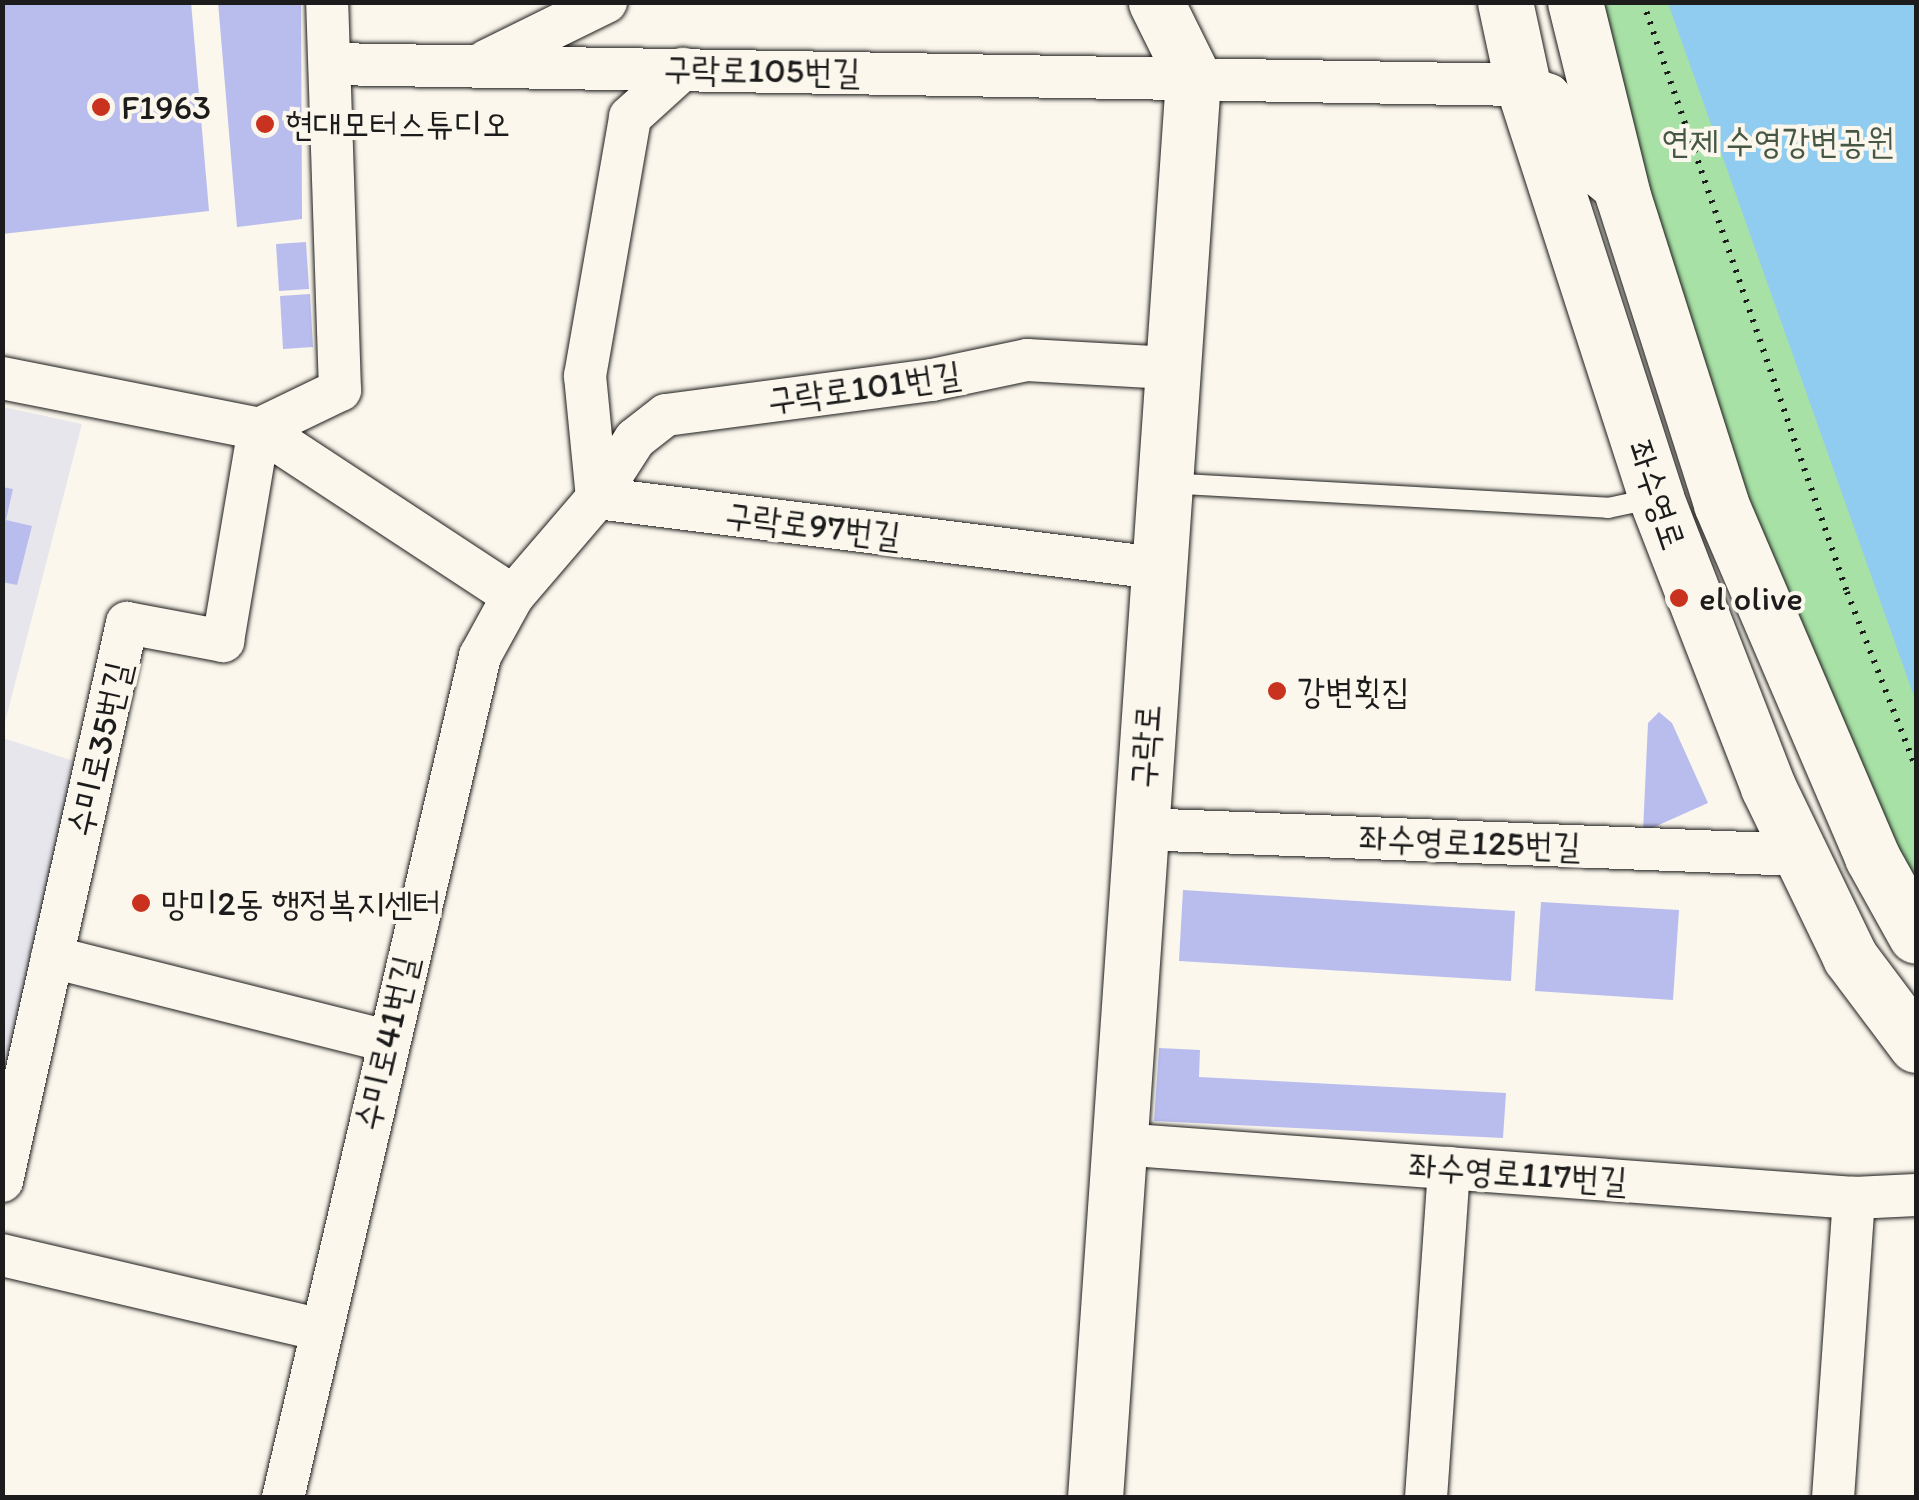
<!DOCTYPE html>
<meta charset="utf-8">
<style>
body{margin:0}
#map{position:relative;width:1919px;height:1500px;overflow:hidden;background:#fbf7ec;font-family:Itim,"Poor Story",sans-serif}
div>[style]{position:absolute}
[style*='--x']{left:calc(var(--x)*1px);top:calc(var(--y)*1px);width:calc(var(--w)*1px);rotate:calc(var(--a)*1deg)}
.built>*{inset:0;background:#e7e6ed}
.green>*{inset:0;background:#a8e1a6}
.water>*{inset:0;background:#90ccf0}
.building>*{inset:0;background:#b9bdee}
.path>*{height:6px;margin-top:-3px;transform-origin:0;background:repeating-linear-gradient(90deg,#1c1c1c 0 2.5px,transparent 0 10.5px)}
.roads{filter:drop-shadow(0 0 2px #1c1c1c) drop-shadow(0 0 2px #1c1c1c)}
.lane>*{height:20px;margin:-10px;padding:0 10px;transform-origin:10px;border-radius:10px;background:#fbf7ec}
.street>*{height:42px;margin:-21px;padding:0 21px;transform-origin:21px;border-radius:21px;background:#fbf7ec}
.secondary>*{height:55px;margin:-27.5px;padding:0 27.5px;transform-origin:27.5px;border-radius:27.5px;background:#fbf7ec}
.dots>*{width:28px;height:28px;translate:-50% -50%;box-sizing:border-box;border:5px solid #fbf7ec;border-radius:50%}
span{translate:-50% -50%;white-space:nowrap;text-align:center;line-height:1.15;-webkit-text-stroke:8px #fbf7ec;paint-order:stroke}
.street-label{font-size:35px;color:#1c1c1c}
.poi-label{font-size:35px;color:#1c1c1c}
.left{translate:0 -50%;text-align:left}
.park-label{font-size:35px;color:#465745}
.frame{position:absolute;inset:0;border:5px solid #1c1c1c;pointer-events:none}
</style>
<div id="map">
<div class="built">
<i style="clip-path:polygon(3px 407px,82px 424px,3px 730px)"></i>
<i style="clip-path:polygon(3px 738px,83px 764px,3px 1114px)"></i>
</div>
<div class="green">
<i style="clip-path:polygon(1594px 3px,1916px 3px,1916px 899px,1751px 526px)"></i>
</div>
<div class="water">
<i style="clip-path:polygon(1668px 3px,1916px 3px,1916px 702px)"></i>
</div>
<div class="building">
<i style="clip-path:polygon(2px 2px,191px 2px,209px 211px,2px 234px)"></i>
<i style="clip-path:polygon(218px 2px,301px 2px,302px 219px,237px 227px)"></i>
<i style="clip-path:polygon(306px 242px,309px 289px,279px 291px,276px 244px)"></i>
<i style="clip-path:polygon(310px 294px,313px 347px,283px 349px,280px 296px)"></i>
<i style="clip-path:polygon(2px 487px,13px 489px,6px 520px,32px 526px,17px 585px,2px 582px)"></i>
<i style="clip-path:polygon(1659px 712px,1672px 723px,1708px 803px,1643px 832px,1648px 723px)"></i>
<i style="clip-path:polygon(1183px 890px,1515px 911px,1511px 981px,1179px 961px)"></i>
<i style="clip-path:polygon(1541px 902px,1679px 910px,1673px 1000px,1535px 991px)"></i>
<i style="clip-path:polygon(1159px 1048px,1200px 1050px,1199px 1077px,1506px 1093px,1503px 1138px,1154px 1121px)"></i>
</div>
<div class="path">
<i style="--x:1643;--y:2;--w:624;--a:70.93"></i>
<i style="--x:1847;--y:592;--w:189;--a:68.6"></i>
</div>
<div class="roads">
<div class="lane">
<i style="--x:1165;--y:483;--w:444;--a:3.2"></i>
<i style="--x:1608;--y:508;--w:48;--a:-12"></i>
</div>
<div class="street">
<i style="--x:486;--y:61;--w:134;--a:-26.2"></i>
<i style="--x:330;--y:64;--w:1193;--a:1.01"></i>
<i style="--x:1523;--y:85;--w:28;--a:21"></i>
<i style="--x:1549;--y:95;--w:28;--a:48"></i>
<i style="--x:1568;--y:116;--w:53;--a:70.2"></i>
<i style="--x:1586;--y:166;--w:48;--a:39"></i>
<i style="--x:2;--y:378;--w:262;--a:11.2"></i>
<i style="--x:259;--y:429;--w:304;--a:33.3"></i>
<i style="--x:597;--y:498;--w:70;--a:-57.2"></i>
<i style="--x:635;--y:439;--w:39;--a:-38"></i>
<i style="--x:666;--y:415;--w:268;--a:-7.5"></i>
<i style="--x:932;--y:380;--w:97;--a:-11.9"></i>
<i style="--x:1027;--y:360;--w:145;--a:3.2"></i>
<i style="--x:597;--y:498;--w:123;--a:-95.6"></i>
<i style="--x:585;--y:376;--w:263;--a:-80.1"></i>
<i style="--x:630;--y:117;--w:72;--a:-42.2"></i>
<i style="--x:1140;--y:829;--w:660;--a:2.26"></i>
<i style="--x:52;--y:957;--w:344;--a:14.1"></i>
<i style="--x:1119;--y:1144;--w:737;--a:4.2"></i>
<i style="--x:1854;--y:1198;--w:62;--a:-2.8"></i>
<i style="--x:2;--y:1181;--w:572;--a:-77.37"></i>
<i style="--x:127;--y:623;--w:98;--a:10.6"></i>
<i style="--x:223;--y:641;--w:215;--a:-80.4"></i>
<i style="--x:259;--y:429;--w:90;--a:-25.7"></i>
<i style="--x:340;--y:390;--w:388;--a:-91.9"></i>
<i style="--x:2;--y:1255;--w:328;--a:13.2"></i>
<i style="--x:283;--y:1498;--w:865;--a:-76.83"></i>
<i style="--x:480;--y:656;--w:68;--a:-61.2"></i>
<i style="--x:513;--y:596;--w:129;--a:-49.4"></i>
<i style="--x:597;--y:498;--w:564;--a:7.13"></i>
<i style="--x:1426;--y:1498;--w:331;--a:-86"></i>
<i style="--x:1833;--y:1498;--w:301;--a:-86"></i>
</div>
<div class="secondary">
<i style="--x:1505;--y:2;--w:85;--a:77.8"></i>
<i style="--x:1523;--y:85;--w:434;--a:72.1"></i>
<i style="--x:1656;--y:498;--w:310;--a:68.8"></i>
<i style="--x:1768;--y:787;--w:189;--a:64.2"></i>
<i style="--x:1850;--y:957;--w:110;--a:53.1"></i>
<i style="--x:1575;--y:2;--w:200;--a:76.1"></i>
<i style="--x:1623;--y:196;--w:323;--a:72.3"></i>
<i style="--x:1721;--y:504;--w:384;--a:66.8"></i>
<i style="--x:1872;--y:857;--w:90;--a:60.9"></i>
<i style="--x:1095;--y:1498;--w:1424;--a:-86.05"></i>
<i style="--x:1193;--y:77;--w:84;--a:-116.3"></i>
</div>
</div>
<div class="dots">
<i style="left:101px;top:107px;background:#c8321e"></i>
<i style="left:265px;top:124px;background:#c8321e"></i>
<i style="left:1679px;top:598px;background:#c8321e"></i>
<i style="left:1277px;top:691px;background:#c8321e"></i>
<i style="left:141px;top:903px;background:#c8321e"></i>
</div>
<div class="street-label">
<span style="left:762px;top:70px;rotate:1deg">구락로105번길</span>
<span style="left:864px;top:387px;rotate:-8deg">구락로101번길</span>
<span style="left:1657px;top:495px;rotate:71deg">좌수영로</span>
<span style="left:813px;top:525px;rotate:7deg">구락로97번길</span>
<span style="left:1145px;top:746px;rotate:-86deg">구락로</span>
<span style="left:99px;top:749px;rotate:-77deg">수미로35번길</span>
<span style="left:1470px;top:842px;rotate:2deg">좌수영로125번길</span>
<span style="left:386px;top:1043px;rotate:-77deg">수미로41번길</span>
<span style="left:1518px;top:1173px;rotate:4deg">좌수영로117번길</span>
</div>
<div class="poi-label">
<span class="left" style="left:121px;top:107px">F1963</span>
<span class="left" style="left:285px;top:124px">현대모터스튜디오</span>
<span class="left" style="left:1699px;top:598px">el olive</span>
<span class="left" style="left:1297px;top:691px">강변횟집</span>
<span class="left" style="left:161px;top:903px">망미2동 행정복지센터</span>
</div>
<div class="park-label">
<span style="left:1778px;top:141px">연제 수영강변공원</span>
</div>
<div class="frame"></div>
</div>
